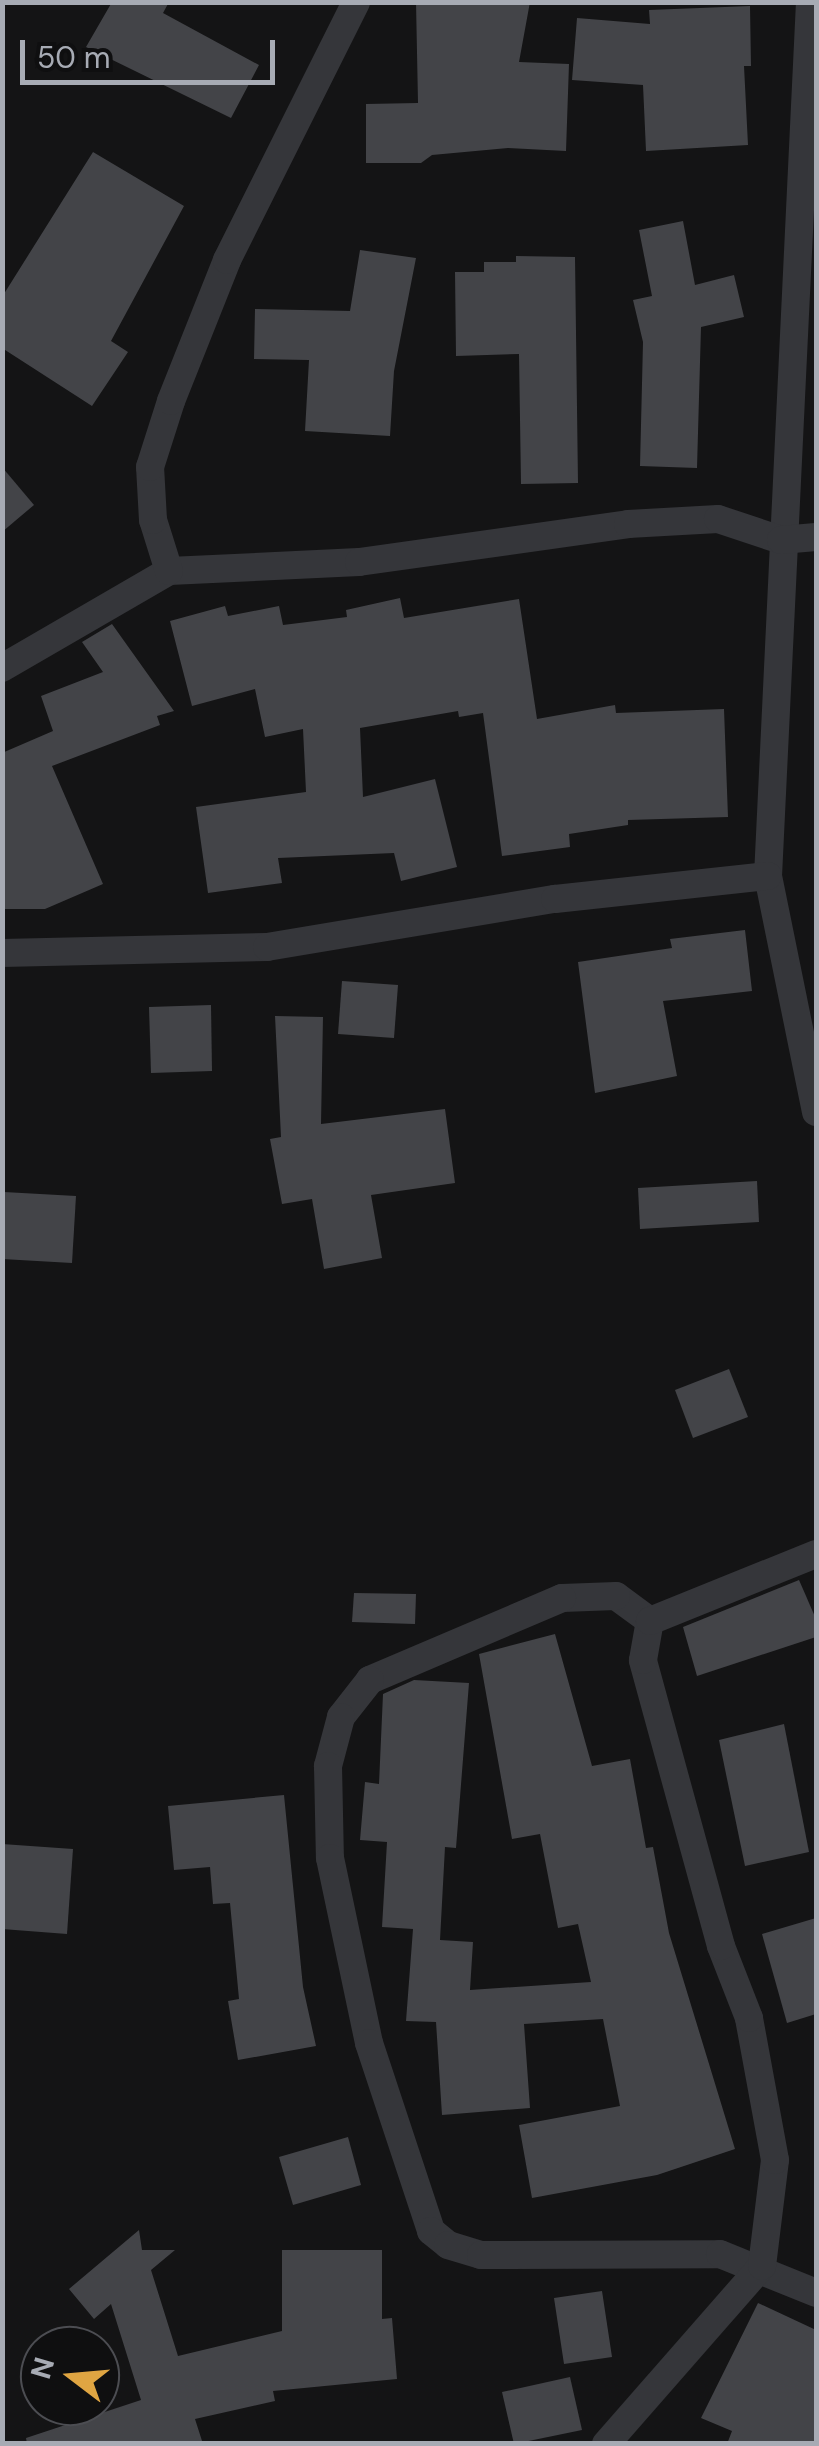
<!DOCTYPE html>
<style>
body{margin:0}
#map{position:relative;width:819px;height:2446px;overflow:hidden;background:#141415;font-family:"DM Sans",sans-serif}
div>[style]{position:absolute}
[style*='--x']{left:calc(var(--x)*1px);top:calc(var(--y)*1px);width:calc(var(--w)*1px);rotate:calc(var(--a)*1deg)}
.building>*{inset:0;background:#434448}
.street>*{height:28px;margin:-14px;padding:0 14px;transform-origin:14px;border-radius:14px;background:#35363a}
span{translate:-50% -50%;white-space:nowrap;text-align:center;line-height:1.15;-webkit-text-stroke:8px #0f0f10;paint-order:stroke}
.frame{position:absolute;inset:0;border:5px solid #a7abb4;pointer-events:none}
.north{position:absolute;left:20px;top:2326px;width:100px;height:100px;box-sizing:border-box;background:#0f0f10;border:2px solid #4c4d52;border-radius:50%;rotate:286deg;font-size:28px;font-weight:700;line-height:40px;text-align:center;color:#a7abb4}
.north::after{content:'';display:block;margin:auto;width:35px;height:45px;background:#dfa542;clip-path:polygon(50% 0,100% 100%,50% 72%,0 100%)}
.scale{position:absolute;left:20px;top:40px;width:255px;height:45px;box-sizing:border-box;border:5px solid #a7abb4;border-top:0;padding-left:12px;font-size:30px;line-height:35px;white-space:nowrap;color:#a7abb4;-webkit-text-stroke:8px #0f0f10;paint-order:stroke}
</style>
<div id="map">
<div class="building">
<i style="clip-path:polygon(112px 2px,169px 2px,163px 13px,259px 65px,231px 118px,86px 47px)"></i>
<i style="clip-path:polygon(416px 2px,530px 2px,519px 62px,569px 64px,566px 151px,508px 148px,432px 155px,421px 163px,366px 163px,366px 104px,418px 103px)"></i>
<i style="clip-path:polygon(750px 6px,751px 66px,744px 66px,748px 145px,646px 151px,643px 85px,572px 80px,577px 18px,650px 24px,649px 10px)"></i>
<i style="clip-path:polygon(93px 152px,184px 206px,111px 341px,128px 352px,92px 406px,2px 348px,2px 297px)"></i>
<i style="clip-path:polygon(683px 221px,695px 285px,734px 275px,744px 317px,701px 327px,697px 468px,640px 466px,643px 342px,633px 300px,652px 296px,639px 230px)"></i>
<i style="clip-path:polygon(360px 250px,416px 258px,394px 371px,390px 436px,305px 431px,309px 360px,254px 359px,255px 309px,350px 311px)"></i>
<i style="clip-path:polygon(516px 256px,575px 257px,578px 483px,521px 484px,519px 354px,456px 356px,455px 272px,484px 272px,484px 262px,516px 262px)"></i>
<i style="clip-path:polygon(2px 467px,34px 505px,2px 532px)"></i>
<i style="clip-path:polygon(400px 598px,404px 618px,519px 599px,537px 719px,615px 705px,616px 713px,724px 709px,728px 817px,628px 820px,628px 825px,569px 834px,570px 847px,502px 856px,483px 713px,459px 717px,458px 711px,360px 728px,363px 797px,435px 779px,457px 867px,401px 881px,394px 853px,278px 858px,282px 883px,208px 893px,196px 807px,306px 792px,303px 729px,265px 737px,255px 689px,192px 706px,170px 621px,225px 606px,228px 616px,279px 606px,283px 625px,347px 617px,346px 610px)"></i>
<i style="clip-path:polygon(112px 624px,174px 711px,157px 716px,160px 725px,52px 766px,103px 884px,45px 909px,2px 909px,2px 753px,53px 731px,41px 696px,103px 672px,82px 642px)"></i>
<i style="clip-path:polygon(745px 930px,752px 991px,663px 1001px,677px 1076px,595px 1093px,578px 962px,672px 948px,670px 939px)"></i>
<i style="clip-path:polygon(342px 981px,398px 985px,394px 1038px,338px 1034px)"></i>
<i style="clip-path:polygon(211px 1005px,212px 1071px,151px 1073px,149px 1007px)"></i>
<i style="clip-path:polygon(275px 1016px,323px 1017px,321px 1124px,445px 1109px,455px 1183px,371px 1195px,382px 1258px,324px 1269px,312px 1199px,282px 1204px,270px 1139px,281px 1137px)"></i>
<i style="clip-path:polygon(757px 1181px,759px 1222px,640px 1229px,638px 1188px)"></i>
<i style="clip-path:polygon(4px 1192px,76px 1196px,72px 1263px,2px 1259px)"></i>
<i style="clip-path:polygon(729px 1369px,748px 1417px,693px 1438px,675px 1390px)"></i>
<i style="clip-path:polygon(799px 1580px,816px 1619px,816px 1637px,697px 1676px,683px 1627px)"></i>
<i style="clip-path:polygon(354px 1593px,416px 1594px,415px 1624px,352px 1622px)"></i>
<i style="clip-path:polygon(555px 1634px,592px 1766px,630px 1759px,646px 1848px,653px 1847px,669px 1933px,735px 2149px,657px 2175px,532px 2198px,519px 2125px,620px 2106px,603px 2019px,524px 2024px,530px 2108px,442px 2115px,436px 2022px,406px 2021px,413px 1929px,382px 1927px,387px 1842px,360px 1840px,365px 1782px,379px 1784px,383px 1694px,414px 1680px,469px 1683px,456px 1848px,445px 1847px,440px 1940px,473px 1942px,470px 1990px,591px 1982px,578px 1924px,558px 1928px,540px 1834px,512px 1839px,479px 1654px)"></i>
<i style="clip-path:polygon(784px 1724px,809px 1852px,745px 1866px,719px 1740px)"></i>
<i style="clip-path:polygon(284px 1795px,303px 1987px,316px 2046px,238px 2060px,228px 2001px,239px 1999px,230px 1903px,213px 1904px,210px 1867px,174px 1870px,168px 1806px)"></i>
<i style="clip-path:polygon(2px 1844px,73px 1849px,67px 1934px,2px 1929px)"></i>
<i style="clip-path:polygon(816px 1918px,816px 2014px,787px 2023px,762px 1934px)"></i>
<i style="clip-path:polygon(348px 2137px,361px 2185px,293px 2205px,279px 2157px)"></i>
<i style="clip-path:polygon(139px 2230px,142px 2250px,175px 2250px,151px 2270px,178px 2356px,282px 2331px,282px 2250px,382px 2250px,382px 2319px,392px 2318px,397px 2379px,273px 2391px,275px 2401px,195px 2419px,203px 2444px,27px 2444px,26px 2438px,141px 2400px,111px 2304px,94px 2319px,69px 2289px)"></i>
<i style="clip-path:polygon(602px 2291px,612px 2357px,564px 2364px,554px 2298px)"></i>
<i style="clip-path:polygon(758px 2303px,816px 2330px,816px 2444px,727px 2444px,732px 2431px,701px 2418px)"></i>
<i style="clip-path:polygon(570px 2377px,582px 2430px,514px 2444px,502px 2392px)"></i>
</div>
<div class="street">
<i style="--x:810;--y:2;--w:875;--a:92.75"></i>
<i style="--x:768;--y:876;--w:241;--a:78.5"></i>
<i style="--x:169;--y:571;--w:190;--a:-2.7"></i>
<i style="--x:359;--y:562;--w:272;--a:-8"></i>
<i style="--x:628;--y:524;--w:90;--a:-3.2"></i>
<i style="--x:718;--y:519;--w:66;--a:18.4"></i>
<i style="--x:781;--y:540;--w:35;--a:-5"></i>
<i style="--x:2;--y:668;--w:193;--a:-30.1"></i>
<i style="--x:169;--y:571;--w:53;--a:-107.4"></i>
<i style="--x:153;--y:520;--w:53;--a:-93.2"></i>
<i style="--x:150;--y:467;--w:69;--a:-72.3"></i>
<i style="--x:171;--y:401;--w:152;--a:-68.3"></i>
<i style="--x:227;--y:260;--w:288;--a:-63.4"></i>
<i style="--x:2;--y:953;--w:265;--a:-1.3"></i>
<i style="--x:267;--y:947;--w:292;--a:-9.5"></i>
<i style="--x:555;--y:899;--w:214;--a:-6.2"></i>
<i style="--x:650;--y:1621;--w:42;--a:-143.7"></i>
<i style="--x:616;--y:1596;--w:54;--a:177.9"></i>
<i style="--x:562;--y:1598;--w:209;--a:156.9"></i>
<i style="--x:370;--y:1680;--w:47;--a:128.1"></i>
<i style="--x:341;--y:1717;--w:51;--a:104.9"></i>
<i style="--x:328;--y:1766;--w:92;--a:88.8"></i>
<i style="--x:330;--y:1858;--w:189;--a:78.1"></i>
<i style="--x:369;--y:2043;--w:198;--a:71.7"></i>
<i style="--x:431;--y:2231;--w:22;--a:39"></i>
<i style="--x:448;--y:2245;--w:34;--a:17"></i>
<i style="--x:481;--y:2255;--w:239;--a:-0.2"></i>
<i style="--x:720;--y:2254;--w:104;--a:22.1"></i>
<i style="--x:606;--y:2444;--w:237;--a:-48.8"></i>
<i style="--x:762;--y:2266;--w:107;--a:-83"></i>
<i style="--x:775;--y:2160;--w:144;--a:-100.4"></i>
<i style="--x:749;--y:2018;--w:77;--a:-111.3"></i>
<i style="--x:721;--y:1946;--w:296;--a:-105.3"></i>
<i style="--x:643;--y:1660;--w:40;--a:-80"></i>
<i style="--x:650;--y:1621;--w:179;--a:-22"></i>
</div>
<div class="frame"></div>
<div class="north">N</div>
<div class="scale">50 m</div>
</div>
